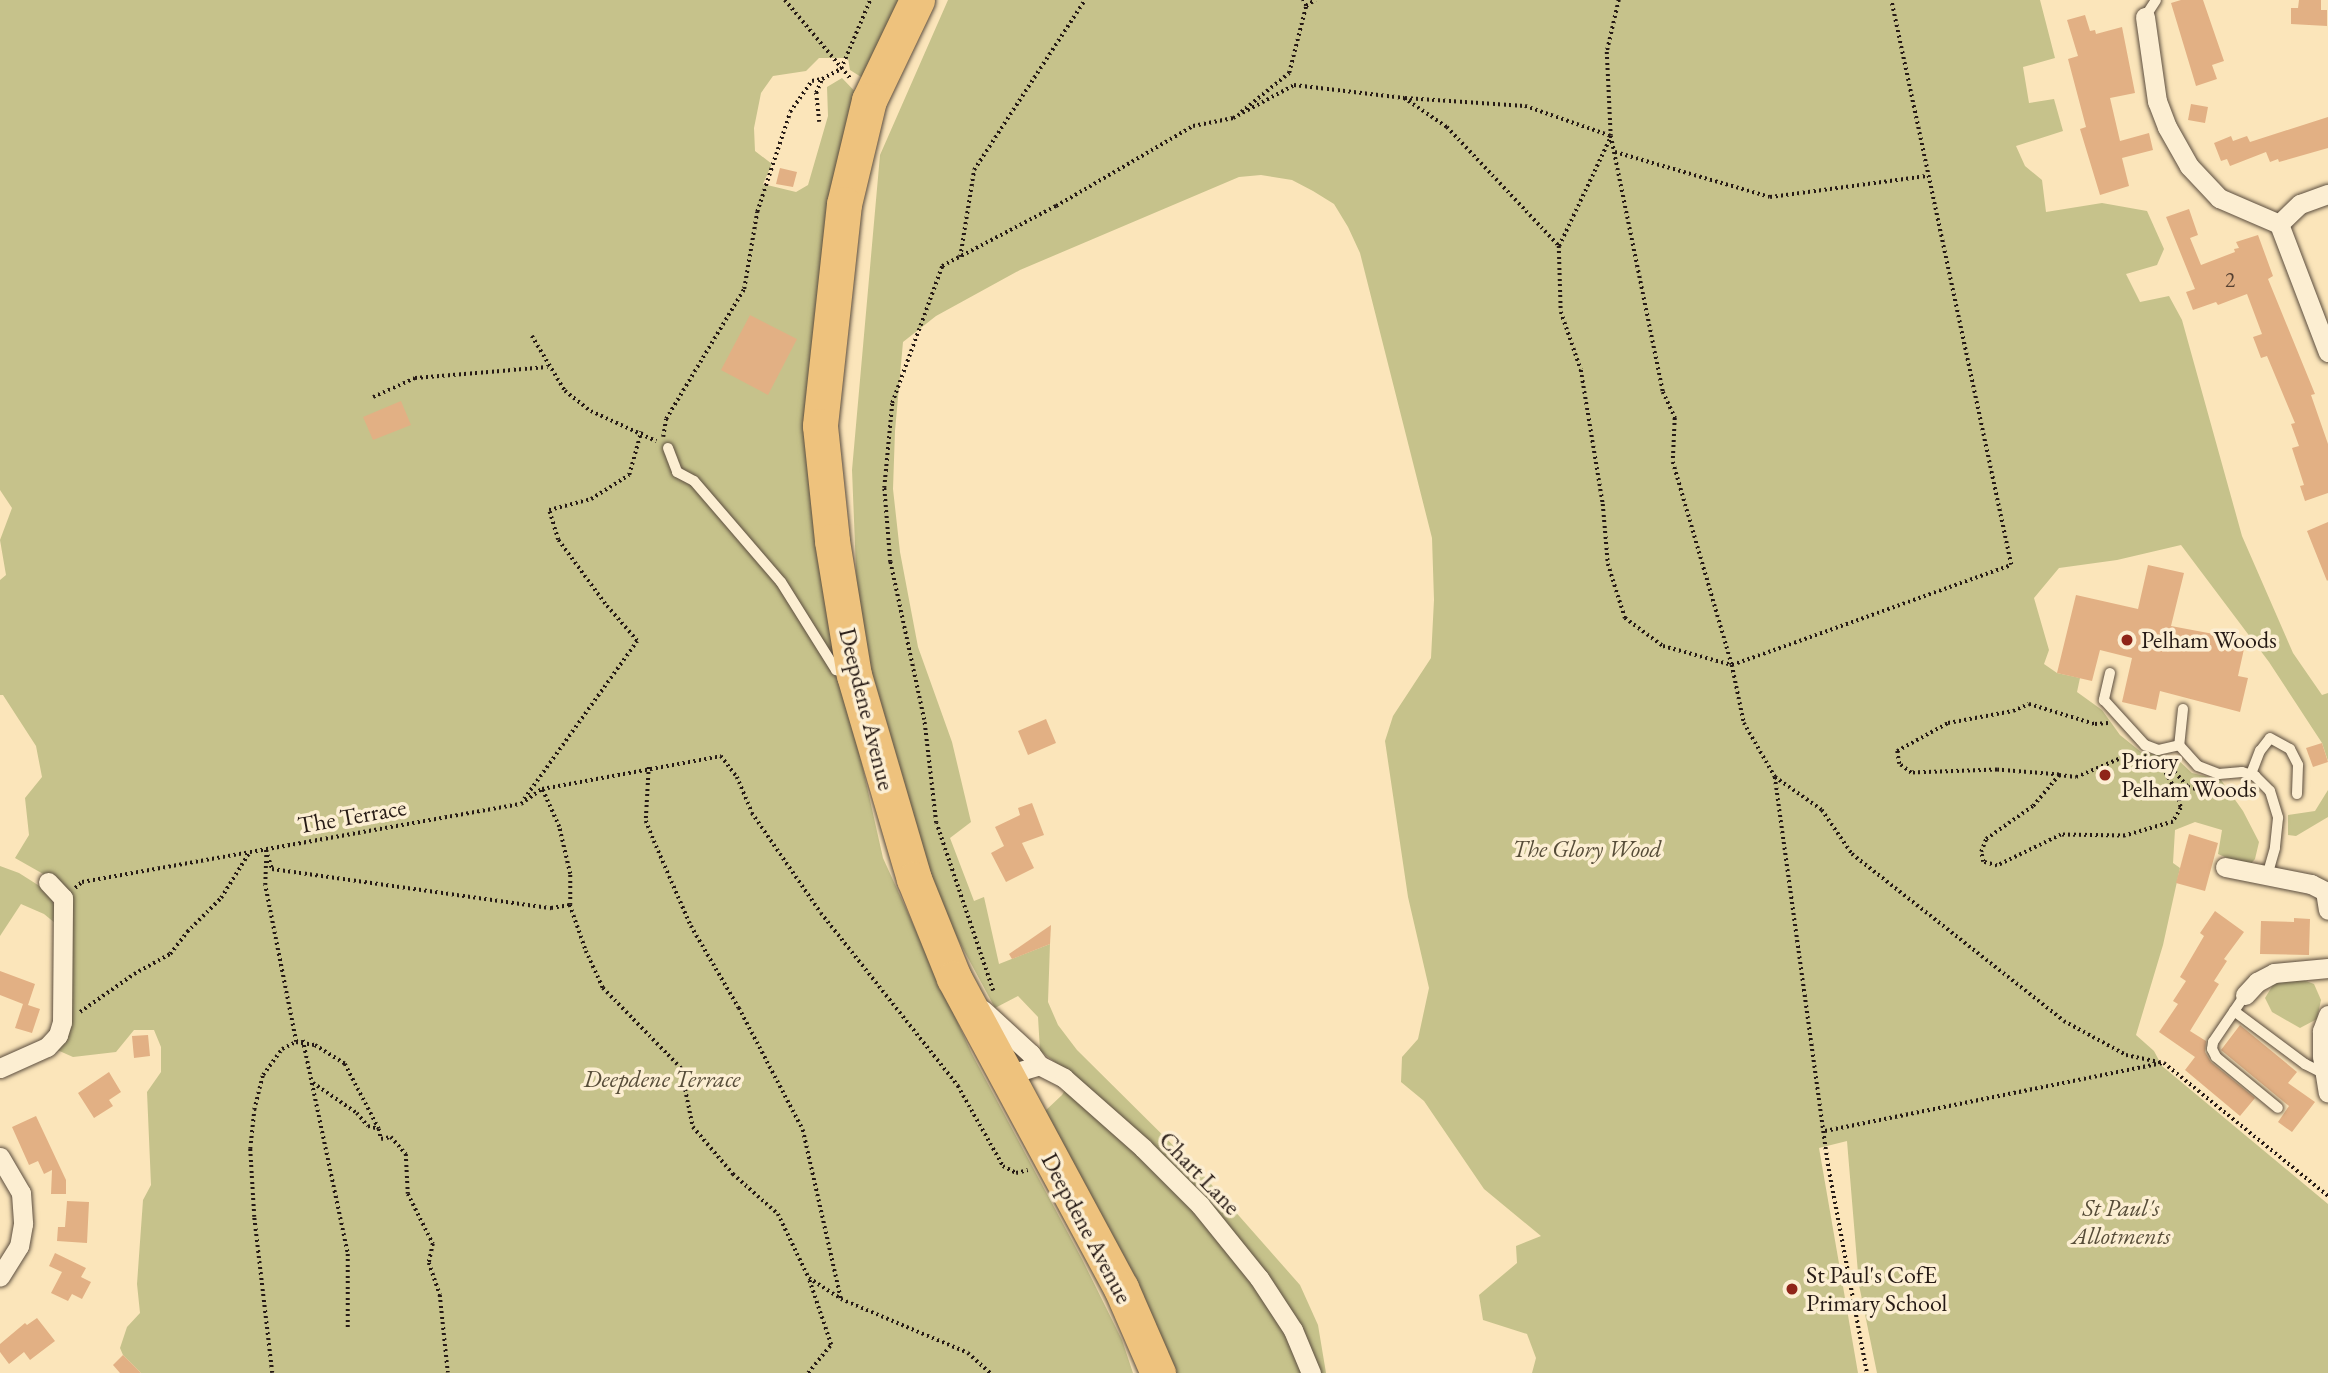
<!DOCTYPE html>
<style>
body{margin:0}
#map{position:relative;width:2328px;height:1373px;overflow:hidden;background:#fbe5ba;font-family:"EB Garamond",serif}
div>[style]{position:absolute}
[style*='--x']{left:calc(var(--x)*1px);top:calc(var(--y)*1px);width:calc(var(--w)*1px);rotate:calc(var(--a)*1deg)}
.green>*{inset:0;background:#c6c28b}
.building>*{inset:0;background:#e2b084}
.path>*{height:3.5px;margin-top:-1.75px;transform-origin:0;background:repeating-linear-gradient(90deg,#261a15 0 2px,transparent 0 5.5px)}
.roads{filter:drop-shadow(0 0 2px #5b4d3e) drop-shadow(0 0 2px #5b4d3e)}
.lane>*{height:10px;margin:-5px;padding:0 5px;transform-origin:5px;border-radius:5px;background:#fceed2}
.street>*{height:19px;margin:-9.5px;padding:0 9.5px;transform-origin:9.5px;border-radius:9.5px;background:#fceed2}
.highway>*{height:35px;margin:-17.5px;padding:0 17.5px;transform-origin:17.5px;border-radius:17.5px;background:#eec27d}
.dots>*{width:19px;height:19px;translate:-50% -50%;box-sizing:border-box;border:4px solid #fceed2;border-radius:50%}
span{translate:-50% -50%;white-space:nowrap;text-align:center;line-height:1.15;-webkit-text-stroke:7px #fceed2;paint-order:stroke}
.number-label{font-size:21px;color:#554031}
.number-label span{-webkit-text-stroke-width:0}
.poi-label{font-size:24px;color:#261a15}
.left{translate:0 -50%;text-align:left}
.street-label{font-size:24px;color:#261a15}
.park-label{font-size:24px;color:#564c38;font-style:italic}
</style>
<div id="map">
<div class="green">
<i style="clip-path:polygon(0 0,902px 0,866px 80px,850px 70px,848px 58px,819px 58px,806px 71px,773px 76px,761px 93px,754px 128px,755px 151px,772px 164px,763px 184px,796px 192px,808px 185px,828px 116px,827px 87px,842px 78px,864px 101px,821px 345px,841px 671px,883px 858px,972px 1054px,1082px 1259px,1122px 1340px,1133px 1373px,141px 1373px,123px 1355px,120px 1348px,127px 1327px,140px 1313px,137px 1284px,143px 1200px,151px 1185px,147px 1092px,161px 1072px,161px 1047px,154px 1030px,134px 1030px,116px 1052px,73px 1057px,55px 1049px,69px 902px,45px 875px,15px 858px,29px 835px,25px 798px,42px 777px,36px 746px,3px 695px,0 695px,0 580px,6px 575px,0 540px,12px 508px,0 490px)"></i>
<i style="clip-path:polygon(948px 0,2040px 0,2055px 58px,2023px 67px,2029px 103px,2054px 99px,2063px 131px,2016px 146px,2025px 166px,2042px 180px,2046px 212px,2102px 203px,2147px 211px,2164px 249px,2157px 265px,2126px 274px,2140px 302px,2169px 296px,2182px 320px,2242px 536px,2293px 653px,2322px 695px,2328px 693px,2328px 761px,2322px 743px,2269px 662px,2181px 545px,2117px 560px,2059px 568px,2034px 598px,2049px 650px,2044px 664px,2057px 673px,2080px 678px,2077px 692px,2102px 710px,2120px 735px,2141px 752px,2176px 758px,2192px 773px,2221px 780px,2243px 811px,2259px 842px,2255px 859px,2248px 867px,2218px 854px,2222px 830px,2195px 822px,2175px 830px,2173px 863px,2180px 868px,2163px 945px,2136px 1035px,2154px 1051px,2162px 1066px,2328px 1204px,2328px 1373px,1877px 1373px,1859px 1285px,1847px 1141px,1819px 1148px,1858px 1373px,1532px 1373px,1536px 1358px,1527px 1334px,1483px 1320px,1479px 1295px,1517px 1263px,1516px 1246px,1541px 1236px,1484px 1189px,1424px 1101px,1401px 1082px,1402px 1057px,1418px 1039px,1429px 988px,1408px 897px,1385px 741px,1393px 716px,1431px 658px,1434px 600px,1432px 538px,1360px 253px,1348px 227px,1334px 204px,1313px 191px,1292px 180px,1261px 175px,1239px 177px,1020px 270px,936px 316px,903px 342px,895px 431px,893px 489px,900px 552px,918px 647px,952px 742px,971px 822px,950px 838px,974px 901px,984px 897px,999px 964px,1050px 944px,1048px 1002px,1058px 1025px,1077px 1050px,1203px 1175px,1300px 1285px,1318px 1325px,1326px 1373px,1171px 1373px,1043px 1113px,1062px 1095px,1074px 1076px,1040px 1051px,1038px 1017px,1018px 996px,995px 1008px,941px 908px,859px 645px,852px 470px,880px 155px)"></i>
<i style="clip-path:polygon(2328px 790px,2328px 817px,2296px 836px,2288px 835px,2288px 815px,2315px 811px)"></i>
<i style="clip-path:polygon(0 866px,19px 873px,49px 892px,55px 908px,55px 923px,44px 914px,21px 904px,0 936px)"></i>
<i style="clip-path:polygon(2295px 977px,2314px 984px,2321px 1000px,2317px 1019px,2300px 1028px,2272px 1012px,2265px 998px,2276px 980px)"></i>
</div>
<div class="building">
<i style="clip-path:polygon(2181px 0,2203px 0,2224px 61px,2212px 65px,2217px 79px,2196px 86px,2171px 3px)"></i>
<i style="clip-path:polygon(2299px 0,2321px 0,2321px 10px,2327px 10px,2327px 26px,2291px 24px,2291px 8px,2298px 8px)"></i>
<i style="clip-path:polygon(2085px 15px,2090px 31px,2095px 30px,2096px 34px,2122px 27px,2135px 93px,2110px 98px,2120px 141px,2149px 133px,2153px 150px,2122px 158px,2129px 186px,2100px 195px,2080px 129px,2086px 127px,2068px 59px,2078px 56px,2067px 20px)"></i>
<i style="clip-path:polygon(2191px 104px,2208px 107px,2205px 123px,2188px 120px)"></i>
<i style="clip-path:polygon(2328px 117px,2328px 148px,2279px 162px,2278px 159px,2270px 162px,2266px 152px,2230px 166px,2227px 159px,2221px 161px,2214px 143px,2231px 136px,2233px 141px,2247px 136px,2250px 142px)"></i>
<i style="clip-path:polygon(780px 168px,797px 172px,793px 187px,776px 184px)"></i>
<i style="clip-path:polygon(2189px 209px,2198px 235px,2190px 238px,2201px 265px,2235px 252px,2234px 249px,2239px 248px,2236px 242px,2258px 235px,2273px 276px,2268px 279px,2315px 394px,2311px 395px,2328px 444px,2328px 493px,2305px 501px,2300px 486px,2304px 485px,2292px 448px,2299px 446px,2291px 424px,2295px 423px,2267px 356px,2261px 358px,2253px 337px,2262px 334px,2247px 294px,2218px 305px,2216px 302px,2193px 310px,2186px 292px,2195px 289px,2166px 217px)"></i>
<i style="clip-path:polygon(750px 315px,797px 339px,768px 395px,721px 370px)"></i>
<i style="clip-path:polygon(401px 401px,411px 425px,373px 440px,363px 417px)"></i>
<i style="clip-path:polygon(2328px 522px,2328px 580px,2327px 581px,2307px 531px)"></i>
<i style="clip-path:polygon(2148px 565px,2184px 573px,2171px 626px,2235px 638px,2233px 647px,2244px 649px,2238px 676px,2248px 678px,2240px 712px,2160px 691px,2156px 710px,2122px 702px,2132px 658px,2100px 650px,2092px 681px,2057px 673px,2076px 595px,2138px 609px)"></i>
<i style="clip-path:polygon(1046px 719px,1056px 743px,1028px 755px,1018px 731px)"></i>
<i style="clip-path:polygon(2322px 743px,2328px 762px,2313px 767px,2306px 748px)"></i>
<i style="clip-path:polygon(1032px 803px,1044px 835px,1022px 843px,1034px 868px,1006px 882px,991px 853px,1004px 846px,995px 827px,1020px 815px,1018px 808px)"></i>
<i style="clip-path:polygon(2189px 834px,2218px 843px,2205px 891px,2176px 883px)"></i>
<i style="clip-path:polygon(2215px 911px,2244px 932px,2224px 959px,2227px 961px,2214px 981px,2219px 984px,2190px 1031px,2206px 1041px,2205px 1052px,2211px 1062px,2255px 1098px,2240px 1116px,2185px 1070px,2195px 1057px,2159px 1032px,2178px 1004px,2173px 1001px,2186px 981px,2180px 977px,2204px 936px,2200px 933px)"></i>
<i style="clip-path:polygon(2294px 918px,2310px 919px,2309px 955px,2260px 954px,2261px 921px,2294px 922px)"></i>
<i style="clip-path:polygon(1051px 925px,1050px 944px,1012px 959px,1009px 954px)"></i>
<i style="clip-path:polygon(0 971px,35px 984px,28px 1005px,40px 1009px,32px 1033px,15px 1028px,23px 1004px,0 995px)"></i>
<i style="clip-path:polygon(2240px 1025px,2297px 1072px,2288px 1083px,2315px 1102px,2292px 1132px,2278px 1122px,2289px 1106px,2221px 1050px)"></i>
<i style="clip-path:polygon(148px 1035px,150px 1056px,134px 1058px,132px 1036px)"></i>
<i style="clip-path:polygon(109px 1072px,121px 1092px,109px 1100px,113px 1106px,94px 1118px,78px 1093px)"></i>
<i style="clip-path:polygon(36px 1116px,66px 1180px,66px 1194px,51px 1194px,52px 1170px,44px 1174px,38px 1161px,29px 1165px,12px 1127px)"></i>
<i style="clip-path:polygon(67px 1201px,89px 1202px,87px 1243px,57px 1241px,58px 1227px,65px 1227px)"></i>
<i style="clip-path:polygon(55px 1253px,86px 1268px,81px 1277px,91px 1282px,82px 1299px,72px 1294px,68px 1301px,51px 1293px,62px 1272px,49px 1266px)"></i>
<i style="clip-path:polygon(37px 1318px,55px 1341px,30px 1360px,24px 1352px,9px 1364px,0 1352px,0 1344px,25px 1323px,27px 1325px)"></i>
<i style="clip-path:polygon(123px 1355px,141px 1373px,120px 1373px,113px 1365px)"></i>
</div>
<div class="path">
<i style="--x:785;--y:0;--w:103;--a:50.1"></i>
<i style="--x:1619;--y:0;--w:53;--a:103"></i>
<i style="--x:1607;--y:52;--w:84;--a:87.3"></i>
<i style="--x:1611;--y:136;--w:261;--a:78.5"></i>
<i style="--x:1663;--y:392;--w:29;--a:65"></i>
<i style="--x:1675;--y:418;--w:44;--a:92.6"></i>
<i style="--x:1673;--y:462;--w:211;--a:73.8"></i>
<i style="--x:1732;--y:665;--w:59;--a:78.3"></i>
<i style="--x:1744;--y:723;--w:62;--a:60.1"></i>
<i style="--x:1775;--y:777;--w:57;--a:35.1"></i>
<i style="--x:1822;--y:810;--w:53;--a:55.7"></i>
<i style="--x:1852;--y:854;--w:270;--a:38.2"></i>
<i style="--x:2064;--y:1021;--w:71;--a:28.7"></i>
<i style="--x:2126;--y:1055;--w:39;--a:12"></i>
<i style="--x:2164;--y:1063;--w:211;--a:39"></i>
<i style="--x:1306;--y:6;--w:11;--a:-34"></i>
<i style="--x:1405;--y:98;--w:120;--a:3.8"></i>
<i style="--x:1525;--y:106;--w:91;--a:19.2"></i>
<i style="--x:1241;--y:112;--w:62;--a:-39.1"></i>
<i style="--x:1289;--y:73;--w:69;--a:-75.8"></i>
<i style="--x:1306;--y:6;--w:7;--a:-117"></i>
<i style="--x:819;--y:122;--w:29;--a:-96"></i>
<i style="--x:816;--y:93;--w:15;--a:-67"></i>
<i style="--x:822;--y:79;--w:21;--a:-28"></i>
<i style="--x:841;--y:69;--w:75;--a:-67.2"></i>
<i style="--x:1615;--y:152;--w:161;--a:16.2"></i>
<i style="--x:1770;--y:197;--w:158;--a:-7.6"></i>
<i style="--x:1559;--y:246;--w:119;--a:-64.7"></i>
<i style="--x:960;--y:257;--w:88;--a:-80.9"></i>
<i style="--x:974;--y:170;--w:203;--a:-56.9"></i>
<i style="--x:532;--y:336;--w:64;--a:59"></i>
<i style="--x:565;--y:391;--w:33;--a:38"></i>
<i style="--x:591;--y:411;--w:72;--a:24.8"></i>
<i style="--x:373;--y:397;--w:46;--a:-24.3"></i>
<i style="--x:415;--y:378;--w:133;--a:-4.7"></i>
<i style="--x:663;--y:437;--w:18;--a:-81"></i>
<i style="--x:666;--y:419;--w:152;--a:-59"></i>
<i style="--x:744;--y:289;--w:78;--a:-80.4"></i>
<i style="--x:757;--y:212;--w:105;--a:-71.7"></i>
<i style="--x:790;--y:112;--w:38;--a:-55"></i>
<i style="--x:812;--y:81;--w:10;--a:-11"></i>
<i style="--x:2121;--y:758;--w:43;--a:13.4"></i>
<i style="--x:2163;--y:768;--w:30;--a:60"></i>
<i style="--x:2178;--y:794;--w:14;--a:78"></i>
<i style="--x:2181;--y:808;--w:16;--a:120"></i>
<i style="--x:2173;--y:822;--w:50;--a:163.7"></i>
<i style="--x:2125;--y:836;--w:64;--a:-179.1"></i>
<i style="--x:2061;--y:835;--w:71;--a:154.2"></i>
<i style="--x:1997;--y:866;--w:15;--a:-164"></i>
<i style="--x:1983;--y:862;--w:10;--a:-101"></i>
<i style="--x:1981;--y:852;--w:14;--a:-69"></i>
<i style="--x:1986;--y:839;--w:57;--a:-35.1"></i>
<i style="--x:2033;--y:806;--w:40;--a:-50"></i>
<i style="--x:2059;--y:775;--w:17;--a:7"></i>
<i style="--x:2076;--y:777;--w:49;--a:-22.9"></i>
<i style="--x:649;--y:767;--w:54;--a:93.2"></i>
<i style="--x:646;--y:821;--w:22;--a:68"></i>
<i style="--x:654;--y:841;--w:93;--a:66.5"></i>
<i style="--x:691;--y:926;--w:95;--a:59.7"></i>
<i style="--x:739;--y:1008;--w:138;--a:62.3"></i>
<i style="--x:803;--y:1130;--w:173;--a:77.3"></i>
<i style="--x:841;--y:1299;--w:138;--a:23"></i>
<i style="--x:968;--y:1353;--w:30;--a:42"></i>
<i style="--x:2164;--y:768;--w:12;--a:20"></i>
<i style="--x:2175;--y:772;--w:20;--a:49"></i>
<i style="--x:2188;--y:787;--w:27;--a:13"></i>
<i style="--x:2214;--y:793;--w:39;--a:-1"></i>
<i style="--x:2059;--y:775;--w:62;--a:-175.4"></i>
<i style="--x:1997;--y:770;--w:86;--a:178"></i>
<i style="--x:1911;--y:773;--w:15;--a:-143"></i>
<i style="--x:1899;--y:764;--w:13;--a:-99"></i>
<i style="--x:1897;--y:751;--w:58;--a:-28.8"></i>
<i style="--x:1948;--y:723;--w:66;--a:-10.5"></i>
<i style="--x:2013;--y:711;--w:17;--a:-24"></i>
<i style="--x:2029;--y:704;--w:69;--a:16.9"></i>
<i style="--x:2095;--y:724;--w:13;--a:-4"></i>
<i style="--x:1775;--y:777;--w:391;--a:82.2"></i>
<i style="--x:1828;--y:1164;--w:213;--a:79.4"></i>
<i style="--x:524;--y:799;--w:194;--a:-54.4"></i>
<i style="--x:637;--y:641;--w:49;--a:-130.9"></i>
<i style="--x:605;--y:604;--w:79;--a:-126.3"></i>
<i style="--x:558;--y:540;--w:31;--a:-107"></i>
<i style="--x:549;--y:510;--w:43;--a:-14.7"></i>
<i style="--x:591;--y:499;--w:45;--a:-32.3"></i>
<i style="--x:629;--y:475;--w:45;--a:-74.4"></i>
<i style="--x:75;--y:888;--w:9;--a:-41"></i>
<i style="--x:82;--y:882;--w:446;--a:-10.1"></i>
<i style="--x:521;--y:804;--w:26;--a:-36"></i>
<i style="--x:542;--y:789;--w:182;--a:-10.4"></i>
<i style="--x:721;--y:756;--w:26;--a:53"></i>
<i style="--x:737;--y:777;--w:39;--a:67"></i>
<i style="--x:752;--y:813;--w:121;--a:55.4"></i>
<i style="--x:821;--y:913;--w:221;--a:51.6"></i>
<i style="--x:958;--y:1086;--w:92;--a:60.6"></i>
<i style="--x:1003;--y:1166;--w:15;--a:28"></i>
<i style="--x:1016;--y:1173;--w:12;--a:-14"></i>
<i style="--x:570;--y:905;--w:49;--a:70.8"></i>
<i style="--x:586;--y:951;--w:41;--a:65.3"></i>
<i style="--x:603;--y:988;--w:112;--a:45.7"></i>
<i style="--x:681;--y:1068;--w:60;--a:78.5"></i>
<i style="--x:693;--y:1127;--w:62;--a:49.6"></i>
<i style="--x:733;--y:1174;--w:60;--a:41.6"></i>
<i style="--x:778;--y:1214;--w:71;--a:64.2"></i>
<i style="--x:809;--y:1278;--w:38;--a:33"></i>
<i style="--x:993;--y:991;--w:177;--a:-108.7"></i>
<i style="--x:936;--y:823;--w:104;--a:-96.6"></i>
<i style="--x:924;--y:720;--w:162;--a:-102.1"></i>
<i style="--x:890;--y:562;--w:74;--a:-94.6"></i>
<i style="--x:884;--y:488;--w:85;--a:-84.6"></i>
<i style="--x:892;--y:403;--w:146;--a:-69.9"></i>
<i style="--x:942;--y:266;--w:129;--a:-27.8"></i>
<i style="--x:1056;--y:206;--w:159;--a:-30.3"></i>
<i style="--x:1193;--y:126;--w:41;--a:-11.3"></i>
<i style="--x:1233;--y:118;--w:69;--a:-28.4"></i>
<i style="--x:1294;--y:85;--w:111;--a:6.7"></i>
<i style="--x:1404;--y:98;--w:52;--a:34"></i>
<i style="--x:1447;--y:127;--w:163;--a:46.7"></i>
<i style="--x:1559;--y:246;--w:66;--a:88.3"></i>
<i style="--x:1561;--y:312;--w:61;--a:71"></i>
<i style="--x:1581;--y:370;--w:136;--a:80.7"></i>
<i style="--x:1603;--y:504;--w:60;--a:85.2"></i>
<i style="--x:1608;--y:564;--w:57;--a:72.5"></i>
<i style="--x:1625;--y:618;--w:47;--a:36.4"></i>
<i style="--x:1663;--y:646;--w:72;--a:15.4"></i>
<i style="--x:1732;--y:665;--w:296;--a:-19.7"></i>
<i style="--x:2011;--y:565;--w:578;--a:-101.99"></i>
<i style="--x:80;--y:1012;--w:66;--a:-35.1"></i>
<i style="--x:134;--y:974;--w:41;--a:-29.1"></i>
<i style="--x:170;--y:954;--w:28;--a:-52"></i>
<i style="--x:187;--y:932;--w:48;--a:-45"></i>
<i style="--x:221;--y:898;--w:53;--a:-58.1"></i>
<i style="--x:303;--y:1040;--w:219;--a:78.1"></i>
<i style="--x:348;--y:1254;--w:76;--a:90"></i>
<i style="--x:296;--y:1042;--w:160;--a:-101.2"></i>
<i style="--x:265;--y:885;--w:35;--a:-88"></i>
<i style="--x:266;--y:850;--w:20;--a:72"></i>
<i style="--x:272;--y:869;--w:282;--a:8"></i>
<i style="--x:551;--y:908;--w:19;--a:-9"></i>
<i style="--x:570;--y:905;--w:31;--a:-90"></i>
<i style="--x:570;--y:874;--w:48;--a:-103.2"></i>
<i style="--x:559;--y:827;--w:42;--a:-114.1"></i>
<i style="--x:313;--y:1083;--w:53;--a:34.3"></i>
<i style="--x:357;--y:1113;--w:17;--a:50"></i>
<i style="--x:368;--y:1126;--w:11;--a:15"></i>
<i style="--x:1825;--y:1131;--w:344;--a:-11.4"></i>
<i style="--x:272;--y:1373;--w:157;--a:-96.6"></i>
<i style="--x:254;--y:1217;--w:68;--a:-93.4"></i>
<i style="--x:250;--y:1149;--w:39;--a:-84"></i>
<i style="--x:254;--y:1110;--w:36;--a:-76"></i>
<i style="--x:263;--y:1075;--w:32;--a:-54"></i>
<i style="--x:282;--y:1049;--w:16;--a:-27"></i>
<i style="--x:296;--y:1042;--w:19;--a:9"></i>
<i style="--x:315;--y:1045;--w:36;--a:32"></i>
<i style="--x:345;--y:1064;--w:73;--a:62.4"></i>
<i style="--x:379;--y:1129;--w:10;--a:79"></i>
<i style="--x:381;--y:1139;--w:10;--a:-11"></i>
<i style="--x:391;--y:1137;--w:23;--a:49"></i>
<i style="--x:406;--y:1154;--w:40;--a:87.1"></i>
<i style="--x:408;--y:1194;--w:56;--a:63.4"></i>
<i style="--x:433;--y:1244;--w:19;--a:102"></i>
<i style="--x:429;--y:1263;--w:34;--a:71"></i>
<i style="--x:440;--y:1295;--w:78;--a:84.1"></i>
<i style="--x:808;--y:1373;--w:36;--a:-51"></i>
<i style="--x:831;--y:1345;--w:69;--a:-108.7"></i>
</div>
<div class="roads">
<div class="lane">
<i style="--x:2145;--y:17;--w:20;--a:-57"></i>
<i style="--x:668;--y:448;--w:26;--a:69"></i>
<i style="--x:677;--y:472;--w:19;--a:28"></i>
<i style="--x:694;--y:481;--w:133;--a:49.3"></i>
<i style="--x:781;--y:582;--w:104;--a:58"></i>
<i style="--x:836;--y:670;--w:10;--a:17"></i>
<i style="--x:2110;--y:673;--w:28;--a:103"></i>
<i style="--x:2104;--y:700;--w:61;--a:47.7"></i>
<i style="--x:2145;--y:745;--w:14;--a:21"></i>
<i style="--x:2158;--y:750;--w:22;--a:-13"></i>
<i style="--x:2183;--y:709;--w:36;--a:96"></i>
<i style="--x:2179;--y:745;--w:28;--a:48"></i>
<i style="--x:2198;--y:766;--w:22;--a:21"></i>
<i style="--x:2219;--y:774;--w:23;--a:-5"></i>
<i style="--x:2242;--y:772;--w:14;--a:17"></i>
<i style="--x:2255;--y:776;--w:21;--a:45"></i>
<i style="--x:2270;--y:791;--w:28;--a:73"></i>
<i style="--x:2278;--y:818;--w:30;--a:96"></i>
<i style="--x:2275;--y:848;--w:29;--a:106"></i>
<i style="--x:2251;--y:774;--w:25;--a:-69"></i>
<i style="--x:2260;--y:751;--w:16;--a:-52"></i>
<i style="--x:2270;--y:738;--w:23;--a:29"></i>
<i style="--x:2290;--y:749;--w:18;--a:63"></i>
<i style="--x:2298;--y:765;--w:29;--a:92"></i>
<i style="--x:2245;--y:995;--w:57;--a:124.2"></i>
<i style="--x:2213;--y:1042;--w:7;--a:98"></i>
<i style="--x:2212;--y:1049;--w:9;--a:63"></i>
<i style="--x:2216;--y:1057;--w:80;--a:39.4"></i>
<i style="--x:2234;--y:1011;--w:89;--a:36.7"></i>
<i style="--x:2305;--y:1064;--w:20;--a:27"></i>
</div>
<div class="street">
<i style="--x:2145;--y:17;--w:85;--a:81.9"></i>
<i style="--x:2157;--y:101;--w:28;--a:69"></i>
<i style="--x:2167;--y:127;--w:45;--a:60.6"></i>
<i style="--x:2189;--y:166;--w:44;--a:46.8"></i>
<i style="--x:2219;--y:198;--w:65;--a:23.4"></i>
<i style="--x:2279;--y:224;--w:137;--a:69.1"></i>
<i style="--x:2279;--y:224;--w:29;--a:-44"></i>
<i style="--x:2300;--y:204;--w:30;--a:-20"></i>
<i style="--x:2225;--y:867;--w:88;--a:11.2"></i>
<i style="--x:2311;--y:884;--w:16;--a:27"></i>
<i style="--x:2325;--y:891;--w:19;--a:81"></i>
<i style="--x:2245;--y:995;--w:18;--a:-47"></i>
<i style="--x:2257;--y:982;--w:19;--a:-28"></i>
<i style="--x:2274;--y:973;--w:54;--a:-5.3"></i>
<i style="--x:983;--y:1010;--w:65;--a:42.5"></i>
<i style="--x:1031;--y:1054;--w:14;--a:54"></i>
<i style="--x:2328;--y:1015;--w:17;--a:111"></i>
<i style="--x:2322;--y:1031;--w:25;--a:90"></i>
<i style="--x:2322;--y:1056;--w:37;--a:81"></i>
<i style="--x:0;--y:1068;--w:51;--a:-24.1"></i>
<i style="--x:47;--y:1047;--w:16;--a:-47"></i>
<i style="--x:58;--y:1035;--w:14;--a:-73"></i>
<i style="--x:62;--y:1022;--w:124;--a:-89.5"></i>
<i style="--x:63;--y:898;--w:22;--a:-133"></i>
<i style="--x:1007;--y:1075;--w:34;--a:-17"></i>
<i style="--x:1039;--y:1065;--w:28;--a:27"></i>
<i style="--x:1064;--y:1078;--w:106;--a:41.5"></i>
<i style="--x:1143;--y:1148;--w:81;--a:45"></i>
<i style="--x:1200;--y:1205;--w:94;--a:51.1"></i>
<i style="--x:1259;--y:1278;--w:62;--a:56.8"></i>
<i style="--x:1293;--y:1330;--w:47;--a:67.3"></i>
<i style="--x:0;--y:1157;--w:42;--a:59.7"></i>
<i style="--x:21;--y:1193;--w:31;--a:86"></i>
<i style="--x:23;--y:1224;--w:22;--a:100"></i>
<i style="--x:19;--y:1246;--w:36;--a:122"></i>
</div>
<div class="highway">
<i style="--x:917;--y:0;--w:111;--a:115.6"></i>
<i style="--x:869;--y:100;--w:107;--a:103.5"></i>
<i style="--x:844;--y:204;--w:223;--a:96.2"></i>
<i style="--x:820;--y:426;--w:116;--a:84"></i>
<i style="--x:832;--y:541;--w:136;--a:80.7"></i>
<i style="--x:854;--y:675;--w:213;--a:73.6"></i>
<i style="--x:914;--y:879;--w:107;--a:68"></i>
<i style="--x:954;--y:978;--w:352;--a:61.7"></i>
<i style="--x:1121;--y:1288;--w:93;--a:66.5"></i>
</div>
</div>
<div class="dots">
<i style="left:2127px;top:640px;background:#8f2418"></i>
<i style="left:2105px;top:775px;background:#8f2418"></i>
<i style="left:1792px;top:1289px;background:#8f2418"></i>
</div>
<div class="number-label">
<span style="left:2230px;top:280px">2</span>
</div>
<div class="poi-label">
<span class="left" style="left:2141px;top:640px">Pelham Woods</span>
<span class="left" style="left:2121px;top:775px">Priory<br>Pelham Woods</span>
<span class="left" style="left:1806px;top:1289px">St Paul's CofE<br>Primary School</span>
</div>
<div class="street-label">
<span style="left:867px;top:709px;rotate:76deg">Deepdene Avenue</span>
<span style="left:352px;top:816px;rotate:-10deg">The Terrace</span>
<span style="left:1200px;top:1173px;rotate:46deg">Chart Lane</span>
<span style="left:1087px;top:1228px;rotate:62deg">Deepdene Avenue</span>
</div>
<div class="park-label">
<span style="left:1587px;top:849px">The Glory Wood</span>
<span style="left:662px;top:1079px">Deepdene Terrace</span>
<span style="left:2121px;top:1222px">St Paul's<br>Allotments</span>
</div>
</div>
